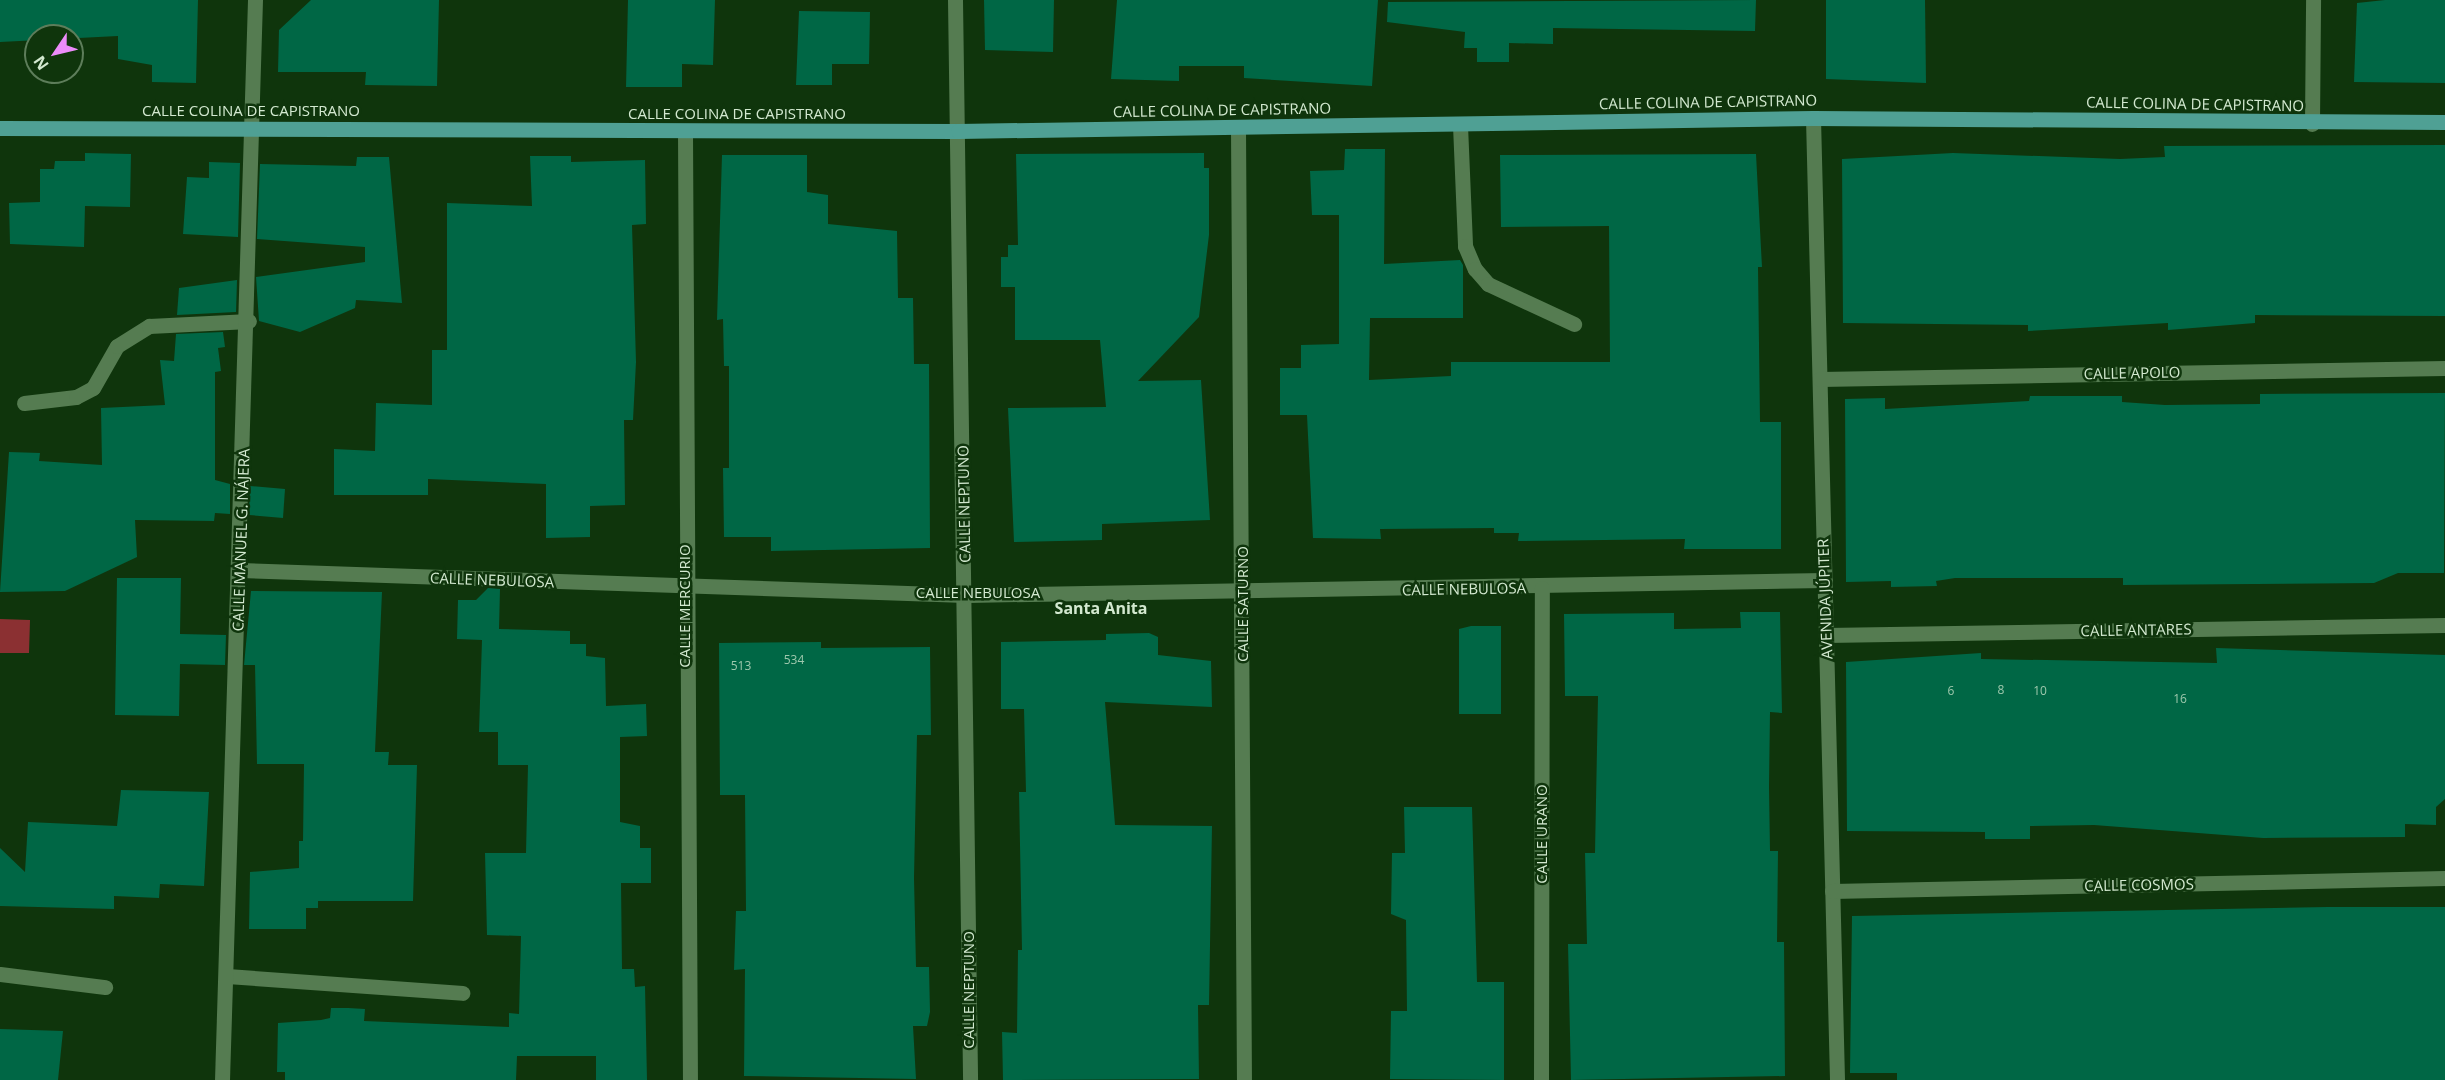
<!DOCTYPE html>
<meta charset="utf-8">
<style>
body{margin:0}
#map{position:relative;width:2445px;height:1080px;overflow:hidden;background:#0f350c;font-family:"Open Sans",sans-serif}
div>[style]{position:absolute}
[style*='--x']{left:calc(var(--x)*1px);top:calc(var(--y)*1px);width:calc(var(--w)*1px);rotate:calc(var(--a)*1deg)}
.water>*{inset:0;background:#8b3032}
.building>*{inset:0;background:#006745}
.minor>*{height:15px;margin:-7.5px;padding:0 7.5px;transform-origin:7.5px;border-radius:7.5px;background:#557c51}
.major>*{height:15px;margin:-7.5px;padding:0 7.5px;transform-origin:7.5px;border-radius:7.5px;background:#4fa094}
span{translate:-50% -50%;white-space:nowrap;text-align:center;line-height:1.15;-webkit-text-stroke:5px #0f350c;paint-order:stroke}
.number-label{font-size:12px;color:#9ec8ad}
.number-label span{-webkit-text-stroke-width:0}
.street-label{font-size:15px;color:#d3e9d0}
.neighbourhood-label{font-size:16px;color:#d3e9d0;font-weight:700}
.north{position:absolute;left:24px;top:24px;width:60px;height:60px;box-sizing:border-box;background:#0f350c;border:2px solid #5d7d5a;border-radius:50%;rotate:235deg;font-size:16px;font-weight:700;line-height:24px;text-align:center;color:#d3e9d0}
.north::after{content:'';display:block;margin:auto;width:21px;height:27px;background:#ec8cfa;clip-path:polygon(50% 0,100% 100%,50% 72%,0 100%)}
</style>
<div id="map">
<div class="water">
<i style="clip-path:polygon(0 619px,30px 620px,29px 653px,0 653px)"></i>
</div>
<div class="building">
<i style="clip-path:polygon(0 0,198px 0,196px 83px,152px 82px,152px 65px,118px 59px,118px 36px,0 42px)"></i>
<i style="clip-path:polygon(311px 0,439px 0,437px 86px,365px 85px,366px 72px,278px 72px,279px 30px)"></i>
<i style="clip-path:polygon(628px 0,715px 0,713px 65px,682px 64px,682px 87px,626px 87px)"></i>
<i style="clip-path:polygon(984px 0,1054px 0,1053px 52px,985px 50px)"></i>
<i style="clip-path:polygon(1117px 0,1378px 0,1372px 86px,1244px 78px,1244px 66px,1179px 66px,1179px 81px,1111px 79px)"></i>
<i style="clip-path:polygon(1756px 0,1755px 31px,1553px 28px,1553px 44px,1509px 43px,1509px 62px,1477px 62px,1477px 48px,1464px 48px,1465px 32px,1387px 22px,1388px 2px)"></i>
<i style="clip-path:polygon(1826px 0,1925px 0,1926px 83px,1826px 79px)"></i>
<i style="clip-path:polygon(2385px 0,2445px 0,2445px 83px,2354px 82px,2357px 3px)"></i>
<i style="clip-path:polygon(799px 11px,870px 12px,869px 64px,832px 64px,832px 85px,796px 85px)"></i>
<i style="clip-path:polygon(2445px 145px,2445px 316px,2255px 315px,2255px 323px,2168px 330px,2168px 323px,2028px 331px,2028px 325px,1843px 323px,1842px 159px,1953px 153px,2120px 159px,2165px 157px,2164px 146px)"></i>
<i style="clip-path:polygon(1345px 149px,1385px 149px,1384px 264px,1460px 260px,1463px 265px,1463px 318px,1370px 318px,1369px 380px,1451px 376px,1451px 362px,1610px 362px,1609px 226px,1501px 227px,1500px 155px,1756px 154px,1762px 267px,1758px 267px,1760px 422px,1781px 422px,1781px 549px,1684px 549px,1685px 539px,1518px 541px,1519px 533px,1494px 533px,1494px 528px,1380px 529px,1381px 539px,1313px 538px,1307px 415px,1280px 415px,1280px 368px,1301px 368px,1301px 345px,1339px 344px,1339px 215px,1312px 215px,1310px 171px,1344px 170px)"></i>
<i style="clip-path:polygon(85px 153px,131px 154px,130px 207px,85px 206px,84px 247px,10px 244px,9px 203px,40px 202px,40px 169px,54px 169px,55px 161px,85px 161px)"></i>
<i style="clip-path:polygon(1204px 153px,1204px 168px,1209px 168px,1209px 235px,1199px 317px,1138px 381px,1201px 380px,1210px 520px,1102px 524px,1102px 540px,1014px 542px,1008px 408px,1106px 407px,1100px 340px,1015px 340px,1015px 287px,1001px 287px,1001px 257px,1008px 257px,1008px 245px,1018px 245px,1016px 154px)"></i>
<i style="clip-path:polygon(722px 155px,807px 155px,807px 192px,828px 195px,828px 224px,897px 231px,898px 298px,913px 298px,914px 364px,929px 364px,930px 548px,771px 551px,771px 537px,724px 537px,723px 468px,729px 468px,729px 366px,724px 366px,723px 319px,717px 320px)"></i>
<i style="clip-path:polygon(530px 156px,571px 156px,571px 162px,645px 160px,646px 224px,632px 225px,636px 362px,633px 420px,624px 420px,625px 505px,590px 506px,590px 537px,546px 538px,546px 484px,428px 479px,428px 495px,334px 495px,334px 449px,375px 451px,376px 403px,432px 405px,432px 350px,447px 350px,447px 203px,532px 206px)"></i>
<i style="clip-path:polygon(357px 157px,389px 157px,402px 303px,356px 300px,355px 308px,300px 332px,259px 321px,256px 277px,365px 262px,365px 247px,257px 239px,260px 164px,356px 166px)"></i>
<i style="clip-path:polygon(209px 162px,240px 163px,238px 237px,183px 234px,187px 177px,209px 178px)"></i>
<i style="clip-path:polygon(237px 280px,236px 312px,177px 315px,179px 288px)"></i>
<i style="clip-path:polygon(223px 332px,225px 347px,218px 348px,221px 371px,215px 372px,215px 480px,230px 484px,230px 514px,215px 513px,214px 521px,135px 520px,137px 557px,65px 591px,0 592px,9px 452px,40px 453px,39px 461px,102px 465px,101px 408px,165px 405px,160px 360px,174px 361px,176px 334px)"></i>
<i style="clip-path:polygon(2445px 393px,2444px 573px,2398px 573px,2374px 583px,2123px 585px,2123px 578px,1955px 578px,1936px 581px,1937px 586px,1891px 587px,1891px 581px,1846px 582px,1845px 399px,1885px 398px,1885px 409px,2029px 401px,2030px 396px,2122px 396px,2122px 402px,2165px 405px,2260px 404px,2260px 394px)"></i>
<i style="clip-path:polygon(250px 486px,285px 489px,283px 518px,249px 515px)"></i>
<i style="clip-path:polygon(117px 578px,181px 578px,180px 634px,226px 635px,225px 665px,180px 664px,179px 716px,115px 715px)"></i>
<i style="clip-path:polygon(488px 588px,500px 589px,499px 629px,570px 631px,570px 644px,586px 644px,586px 656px,605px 658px,606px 706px,646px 704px,647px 736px,620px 737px,620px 822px,640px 826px,640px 848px,651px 848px,651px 883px,621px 883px,622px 969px,634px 969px,635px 987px,645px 986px,647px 1080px,596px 1080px,596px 1056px,517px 1056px,516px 1080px,285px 1080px,285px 1072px,277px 1072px,278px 1023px,321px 1020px,330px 1018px,331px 1008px,348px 1008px,365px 1009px,364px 1021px,509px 1027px,509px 1013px,519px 1014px,521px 936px,487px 935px,485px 853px,526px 853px,528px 765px,498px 765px,498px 732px,479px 732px,482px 640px,457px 639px,458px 600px,476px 600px)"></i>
<i style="clip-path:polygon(251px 591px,382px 592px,375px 752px,389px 752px,388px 765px,417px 765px,413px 901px,318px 901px,318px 908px,306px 908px,306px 929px,249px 929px,250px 872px,299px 868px,299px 841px,303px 841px,304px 764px,257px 764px,255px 665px,244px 665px)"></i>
<i style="clip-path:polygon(1740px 612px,1780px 612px,1782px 713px,1770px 712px,1769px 787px,1770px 851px,1778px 851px,1777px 942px,1784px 942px,1785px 1076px,1571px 1080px,1568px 944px,1587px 944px,1585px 853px,1595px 853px,1598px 696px,1565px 696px,1564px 614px,1674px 613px,1674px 629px,1741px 628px)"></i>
<i style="clip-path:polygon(1471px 626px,1501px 626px,1501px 714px,1459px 714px,1459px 629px)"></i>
<i style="clip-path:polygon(1149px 633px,1158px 637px,1158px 655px,1211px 661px,1212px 707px,1105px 702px,1115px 825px,1212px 826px,1209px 1005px,1198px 1005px,1199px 1079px,1003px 1080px,1002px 1032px,1017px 1033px,1018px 950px,1022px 950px,1019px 792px,1026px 792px,1024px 709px,1001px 709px,1001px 642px,1106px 640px,1106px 634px)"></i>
<i style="clip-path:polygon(821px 642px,821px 648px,930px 647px,931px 735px,917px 735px,914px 878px,916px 967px,929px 967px,930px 1012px,927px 1026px,913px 1026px,916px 1079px,744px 1076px,745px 969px,734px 970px,736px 911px,746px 911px,745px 795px,720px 795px,719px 643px)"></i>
<i style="clip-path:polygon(2216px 648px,2445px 655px,2445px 799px,2436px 807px,2436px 825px,2405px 824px,2405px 837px,2263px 838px,2094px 825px,2030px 826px,2030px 839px,1985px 839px,1985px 832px,1847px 831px,1846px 662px,1981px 653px,1981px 659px,2217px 663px)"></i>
<i style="clip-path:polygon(121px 790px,209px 792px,204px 886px,160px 884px,159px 898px,114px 896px,114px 909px,0 906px,0 848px,25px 872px,28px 822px,117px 826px)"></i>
<i style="clip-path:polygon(1404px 807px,1472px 807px,1477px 982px,1504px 982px,1504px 1080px,1390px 1079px,1391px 1011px,1407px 1011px,1406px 920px,1391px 914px,1392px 853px,1405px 853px)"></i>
<i style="clip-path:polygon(2328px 907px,2445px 907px,2445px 1080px,1897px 1080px,1897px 1073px,1850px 1073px,1852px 916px)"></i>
<i style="clip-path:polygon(0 1029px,63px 1031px,58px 1080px,0 1080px)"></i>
</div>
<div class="minor">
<i style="--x:955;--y:0;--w:1080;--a:89.2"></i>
<i style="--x:1813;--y:118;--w:962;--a:88.57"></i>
<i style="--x:2312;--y:124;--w:124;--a:-89.5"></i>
<i style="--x:1460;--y:125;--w:121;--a:87.6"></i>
<i style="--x:1465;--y:246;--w:25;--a:67"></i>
<i style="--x:1475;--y:269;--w:20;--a:49"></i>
<i style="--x:1488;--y:284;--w:95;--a:24.9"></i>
<i style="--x:1238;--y:129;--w:951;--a:89.64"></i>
<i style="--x:685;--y:132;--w:948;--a:89.7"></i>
<i style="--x:1820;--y:379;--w:625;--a:-1.01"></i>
<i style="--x:24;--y:403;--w:52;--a:-6.6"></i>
<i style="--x:76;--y:397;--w:19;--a:-28"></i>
<i style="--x:93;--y:388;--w:48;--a:-60.3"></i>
<i style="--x:117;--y:346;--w:38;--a:-32"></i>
<i style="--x:149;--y:326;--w:100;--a:-2.9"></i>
<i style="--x:239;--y:570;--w:727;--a:1.97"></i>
<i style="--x:966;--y:595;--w:859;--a:-1"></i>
<i style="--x:1826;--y:635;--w:619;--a:-0.93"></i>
<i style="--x:1832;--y:891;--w:613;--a:-1.21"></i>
<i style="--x:0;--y:974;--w:106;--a:7.1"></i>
<i style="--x:227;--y:976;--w:236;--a:4.1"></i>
<i style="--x:222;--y:1080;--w:1081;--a:-88.25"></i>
<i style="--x:1541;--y:1080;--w:492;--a:-89.9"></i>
</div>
<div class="major">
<i style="--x:0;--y:128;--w:958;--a:0.18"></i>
<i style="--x:958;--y:131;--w:855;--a:-0.87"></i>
<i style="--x:1813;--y:118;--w:632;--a:0.36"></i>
</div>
<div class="number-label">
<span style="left:794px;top:660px">534</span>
<span style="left:741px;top:666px">513</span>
<span style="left:2001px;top:690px">8</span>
<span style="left:1951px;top:691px">6</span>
<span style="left:2040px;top:691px">10</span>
<span style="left:2180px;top:699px">16</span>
</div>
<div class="street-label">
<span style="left:1708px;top:102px;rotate:-1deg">CALLE COLINA DE CAPISTRANO</span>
<span style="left:2195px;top:104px;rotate:1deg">CALLE COLINA DE CAPISTRANO</span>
<span style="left:1222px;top:110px;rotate:-1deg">CALLE COLINA DE CAPISTRANO</span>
<span style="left:251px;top:111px">CALLE COLINA DE CAPISTRANO</span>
<span style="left:737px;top:114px">CALLE COLINA DE CAPISTRANO</span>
<span style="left:2132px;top:373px;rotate:-1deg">CALLE APOLO</span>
<span style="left:964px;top:504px;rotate:-91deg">CALLE NEPTUNO</span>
<span style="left:241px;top:540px;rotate:-88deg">CALLE MANUEL G. NÁJERA</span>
<span style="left:492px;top:580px;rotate:2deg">CALLE NEBULOSA</span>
<span style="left:1464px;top:589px;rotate:-1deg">CALLE NEBULOSA</span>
<span style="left:978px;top:593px">CALLE NEBULOSA</span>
<span style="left:1825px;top:599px;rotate:-92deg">AVENIDA JÚPITER</span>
<span style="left:1243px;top:604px;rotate:-90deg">CALLE SATURNO</span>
<span style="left:685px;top:606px;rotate:-90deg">CALLE MERCURIO</span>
<span style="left:2136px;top:630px;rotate:-1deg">CALLE ANTARES</span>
<span style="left:1542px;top:834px;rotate:-90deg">CALLE URANO</span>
<span style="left:2139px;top:885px;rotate:-1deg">CALLE COSMOS</span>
<span style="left:969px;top:990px;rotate:-90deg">CALLE NEPTUNO</span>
</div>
<div class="neighbourhood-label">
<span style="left:1101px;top:608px">Santa Anita</span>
</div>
<div class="north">N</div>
</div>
